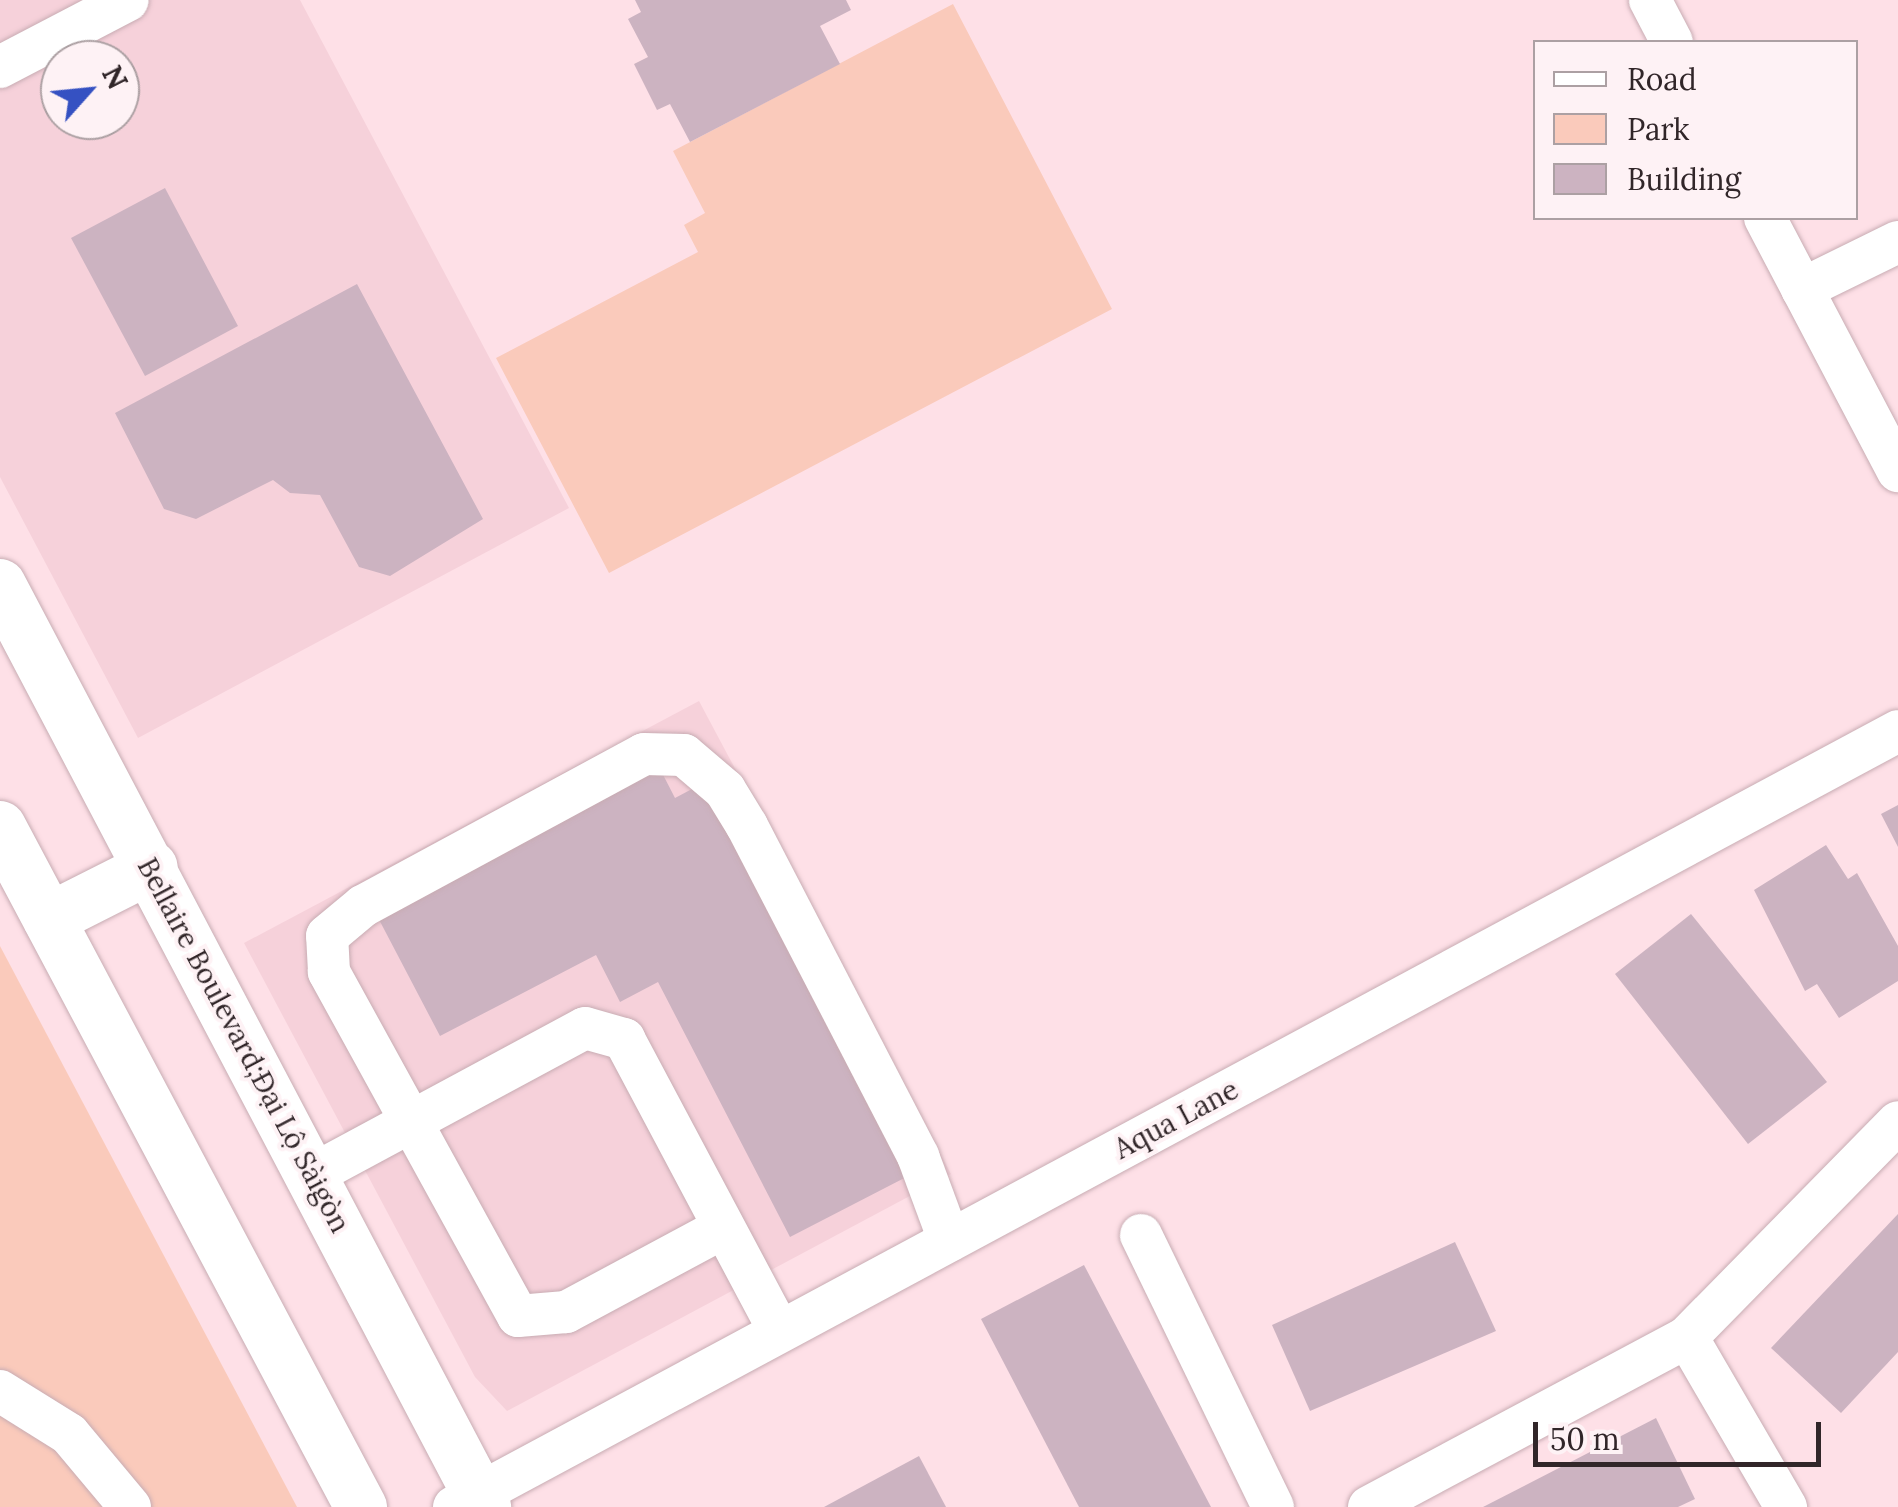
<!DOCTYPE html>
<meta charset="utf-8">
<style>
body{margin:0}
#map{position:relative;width:1898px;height:1507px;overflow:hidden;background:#fee0e7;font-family:Lora,serif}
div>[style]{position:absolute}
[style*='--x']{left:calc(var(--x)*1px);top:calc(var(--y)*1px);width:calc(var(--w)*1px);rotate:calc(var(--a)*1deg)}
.built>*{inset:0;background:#f6d1da}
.green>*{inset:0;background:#facabb}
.building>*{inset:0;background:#ccb3c1}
.roads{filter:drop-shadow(0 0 2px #c8acb3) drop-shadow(0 0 2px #c8acb3)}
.minor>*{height:42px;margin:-21px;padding:0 21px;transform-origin:21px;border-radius:21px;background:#fff}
.major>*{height:52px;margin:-26px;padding:0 26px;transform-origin:26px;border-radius:26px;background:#fff}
span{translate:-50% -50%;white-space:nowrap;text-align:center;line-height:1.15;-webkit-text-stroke:8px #fef2f5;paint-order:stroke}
.street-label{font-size:28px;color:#312629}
.legend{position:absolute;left:1533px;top:40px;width:325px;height:180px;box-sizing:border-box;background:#fef2f5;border:2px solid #aca0a3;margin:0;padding:12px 18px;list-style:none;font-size:30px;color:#312629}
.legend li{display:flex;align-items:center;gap:20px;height:50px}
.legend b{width:50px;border:2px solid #aca0a3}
.north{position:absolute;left:40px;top:40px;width:100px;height:100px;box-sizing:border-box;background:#fef2f5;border:2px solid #aca0a3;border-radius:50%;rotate:63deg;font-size:28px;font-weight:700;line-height:40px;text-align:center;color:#312629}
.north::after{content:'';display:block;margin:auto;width:35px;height:45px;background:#3551c2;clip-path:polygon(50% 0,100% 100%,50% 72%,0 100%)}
.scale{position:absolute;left:1533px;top:1422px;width:288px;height:45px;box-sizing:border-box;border:5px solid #312629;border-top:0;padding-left:12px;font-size:30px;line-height:35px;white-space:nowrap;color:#312629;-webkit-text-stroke:8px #fef2f5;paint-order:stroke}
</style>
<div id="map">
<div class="built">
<i style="clip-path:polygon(evenodd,0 0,300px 0,569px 508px,138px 738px,0 477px,0 0,60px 60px,120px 60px,120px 120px,60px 120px,60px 60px)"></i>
<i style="clip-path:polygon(699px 701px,951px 1174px,507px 1411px,475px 1377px,244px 943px)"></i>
</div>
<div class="green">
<i style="clip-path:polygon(953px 4px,1112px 309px,609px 573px,496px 358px,698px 252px,684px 225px,705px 213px,673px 151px)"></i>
<i style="clip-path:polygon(0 946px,297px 1507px,0 1507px)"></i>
</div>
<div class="building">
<i style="clip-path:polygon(635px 0,846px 0,851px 10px,820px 26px,840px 64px,690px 142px,670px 104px,657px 110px,634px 64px,648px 57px,628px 19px,641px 12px)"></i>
<i style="clip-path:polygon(165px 188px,238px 326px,145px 376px,71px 238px)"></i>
<i style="clip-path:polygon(357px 284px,483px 519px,390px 576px,359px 567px,320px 495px,290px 493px,273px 480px,196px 519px,164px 509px,115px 413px)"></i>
<i style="clip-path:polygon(657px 763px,675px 798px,711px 779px,916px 1172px,790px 1237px,658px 982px,620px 1002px,596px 955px,440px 1036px,374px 910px)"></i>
<i style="clip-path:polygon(1898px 805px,1898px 847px,1881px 814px)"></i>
<i style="clip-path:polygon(1826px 845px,1848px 879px,1857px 873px,1898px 946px,1898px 981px,1839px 1018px,1817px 984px,1805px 991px,1754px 890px)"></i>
<i style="clip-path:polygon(1691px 914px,1827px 1082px,1748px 1144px,1615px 974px)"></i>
<i style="clip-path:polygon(1898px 1214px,1898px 1352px,1841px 1413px,1771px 1348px)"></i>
<i style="clip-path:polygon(1455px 1242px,1496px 1331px,1310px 1411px,1272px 1325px)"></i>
<i style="clip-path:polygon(1084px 1265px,1211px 1507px,1079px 1507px,981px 1319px)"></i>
<i style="clip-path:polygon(1656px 1418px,1695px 1499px,1678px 1507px,1483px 1507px)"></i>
<i style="clip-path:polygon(919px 1456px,946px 1507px,824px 1507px)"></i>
</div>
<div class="roads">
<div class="minor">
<i style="--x:1650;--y:0;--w:47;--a:62.4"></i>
<i style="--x:0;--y:67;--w:144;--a:-27.6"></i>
<i style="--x:1765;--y:218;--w:286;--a:62.3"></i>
<i style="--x:1802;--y:289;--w:107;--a:-26.1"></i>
<i style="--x:312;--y:1175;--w:310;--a:-28.3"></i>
<i style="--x:585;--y:1028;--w:41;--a:15.8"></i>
<i style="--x:624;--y:1039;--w:328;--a:62"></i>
<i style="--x:721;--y:1229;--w:176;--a:151.8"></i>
<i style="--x:566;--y:1312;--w:48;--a:175.2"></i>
<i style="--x:518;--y:1316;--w:393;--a:-118.8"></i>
<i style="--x:329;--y:972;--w:36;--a:-93"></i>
<i style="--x:327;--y:936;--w:47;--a:-39.8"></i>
<i style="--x:363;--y:906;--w:319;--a:-28.4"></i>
<i style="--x:644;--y:754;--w:40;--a:1.4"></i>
<i style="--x:684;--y:755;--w:54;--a:40.5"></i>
<i style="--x:725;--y:790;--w:42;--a:58.6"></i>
<i style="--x:747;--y:826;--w:372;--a:62.6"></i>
<i style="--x:918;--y:1156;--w:90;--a:69.7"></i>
<i style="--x:1141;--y:1235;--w:302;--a:64.1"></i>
<i style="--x:1687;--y:1337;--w:197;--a:59.8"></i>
<i style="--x:0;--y:1391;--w:81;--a:31.9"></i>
<i style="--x:69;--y:1434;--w:95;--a:50.1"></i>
<i style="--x:454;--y:1507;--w:1639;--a:-28.25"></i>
<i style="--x:1369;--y:1507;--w:361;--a:-28.1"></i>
<i style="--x:1687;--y:1337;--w:301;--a:-45.5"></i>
</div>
<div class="major">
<i style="--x:0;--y:585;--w:1042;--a:62.25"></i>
<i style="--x:0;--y:827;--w:770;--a:62.04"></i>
<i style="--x:49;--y:919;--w:115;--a:-26.8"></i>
</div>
</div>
<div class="street-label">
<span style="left:244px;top:1045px;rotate:62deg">Bellaire Boulevard;Đại Lộ Sàigòn</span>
<span style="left:1176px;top:1119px;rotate:-28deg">Aqua Lane</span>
</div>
<ul class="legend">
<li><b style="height:12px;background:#fff"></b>Road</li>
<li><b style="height:28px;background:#facabb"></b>Park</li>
<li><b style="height:28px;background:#ccb3c1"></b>Building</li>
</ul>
<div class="north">N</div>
<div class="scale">50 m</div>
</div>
